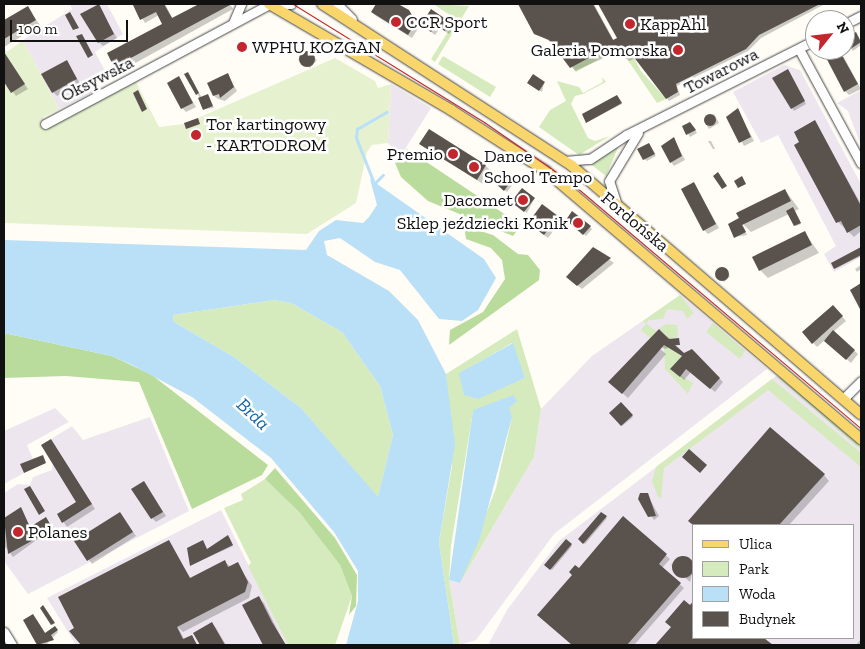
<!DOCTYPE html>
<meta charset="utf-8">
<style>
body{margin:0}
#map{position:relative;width:865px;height:649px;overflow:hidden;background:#fffdf5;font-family:"Zilla Slab",serif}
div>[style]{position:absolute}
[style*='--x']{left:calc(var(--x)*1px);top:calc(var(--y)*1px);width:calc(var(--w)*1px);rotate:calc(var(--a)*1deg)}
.industrial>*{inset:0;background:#eee6ef}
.green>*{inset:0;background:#d5ebbd}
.forest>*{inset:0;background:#b9dc9c}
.pitch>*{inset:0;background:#e6f2cf}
.water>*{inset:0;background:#b9e0f7}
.shadow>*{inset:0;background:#0003}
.stream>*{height:2.5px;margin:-1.25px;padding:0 1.25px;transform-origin:1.25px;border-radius:1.25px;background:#b9e0f7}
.building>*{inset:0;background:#5a524d}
.round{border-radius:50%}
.roads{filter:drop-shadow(0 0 1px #444) drop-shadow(0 0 1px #444)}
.minor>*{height:9px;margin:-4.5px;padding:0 4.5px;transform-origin:4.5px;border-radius:4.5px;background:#fff}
.major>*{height:10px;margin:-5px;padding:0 5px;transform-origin:5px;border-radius:5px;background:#f9d66b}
.tram>*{height:1px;margin:-0.5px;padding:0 0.5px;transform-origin:0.5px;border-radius:0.5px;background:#c4262e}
.dots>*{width:14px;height:14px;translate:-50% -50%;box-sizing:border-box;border:2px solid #fff;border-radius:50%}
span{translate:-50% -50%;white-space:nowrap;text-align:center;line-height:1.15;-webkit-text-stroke:5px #fff;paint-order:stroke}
.poi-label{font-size:18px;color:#111}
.left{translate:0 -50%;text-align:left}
.right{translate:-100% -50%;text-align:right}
.street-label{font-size:18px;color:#111}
.water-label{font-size:19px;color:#1768a6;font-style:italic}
.frame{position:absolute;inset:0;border:5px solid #111;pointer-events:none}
.legend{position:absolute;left:692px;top:524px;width:162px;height:115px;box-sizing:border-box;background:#fff;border:1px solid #a0a0a0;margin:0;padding:6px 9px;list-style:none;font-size:15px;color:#111}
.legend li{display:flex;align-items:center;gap:10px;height:25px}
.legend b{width:25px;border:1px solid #a0a0a0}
.north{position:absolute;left:805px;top:10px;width:50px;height:50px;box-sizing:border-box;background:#fff;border:1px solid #a0a0a0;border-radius:50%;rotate:61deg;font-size:14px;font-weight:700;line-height:20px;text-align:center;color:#111}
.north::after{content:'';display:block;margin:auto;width:18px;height:22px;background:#c4262e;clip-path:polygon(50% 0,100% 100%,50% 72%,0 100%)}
.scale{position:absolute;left:10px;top:20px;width:118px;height:22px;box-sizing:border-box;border:2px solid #111;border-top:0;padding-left:6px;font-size:15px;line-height:18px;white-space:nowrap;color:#111;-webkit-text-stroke:4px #fff;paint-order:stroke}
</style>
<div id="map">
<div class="industrial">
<i style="clip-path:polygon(70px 4px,107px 4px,123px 34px,95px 52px,108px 76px,92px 84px,95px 91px,59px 109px,23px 40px,72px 9px)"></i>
<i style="clip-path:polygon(784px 65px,800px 70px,861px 184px,861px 257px,834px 272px,824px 254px,836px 246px,778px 135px,761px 143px,733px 92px)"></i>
<i style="clip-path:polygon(391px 84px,431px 108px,400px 157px,388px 143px)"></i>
<i style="clip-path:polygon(861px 90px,861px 146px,848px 111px,837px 103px)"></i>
<i style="clip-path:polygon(680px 295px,767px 369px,554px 534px,476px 640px,460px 645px,449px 580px,460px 583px,534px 457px,541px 409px,592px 356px)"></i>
<i style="clip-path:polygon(evenodd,776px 376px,861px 450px,861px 645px,488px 645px,507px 610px,559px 541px,776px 376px,694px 525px,854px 525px,854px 638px,694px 638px,694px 525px)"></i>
<i style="clip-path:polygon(55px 408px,69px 422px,27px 445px,33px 459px,20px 464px,24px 473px,4px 484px,4px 431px)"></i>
<i style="clip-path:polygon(150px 417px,189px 511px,28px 594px,4px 561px,4px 493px,18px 484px,30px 485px,33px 477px,52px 470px,53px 463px,62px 456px,51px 439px,72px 426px,83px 440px)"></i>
<i style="clip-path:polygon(221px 510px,288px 645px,76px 645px,47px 598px)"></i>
</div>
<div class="green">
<i style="clip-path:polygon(433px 4px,469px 6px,435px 62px,431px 59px,456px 19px)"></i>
<i style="clip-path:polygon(606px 48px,609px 53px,576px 72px,573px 66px)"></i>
<i style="clip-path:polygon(443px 56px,496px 87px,490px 97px,438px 64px)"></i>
<i style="clip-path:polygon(633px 56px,641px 71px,666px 99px,657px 103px,627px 59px)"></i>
<i style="clip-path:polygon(602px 77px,606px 82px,583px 94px,575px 96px,571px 104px,588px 138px,595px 141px,610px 136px,579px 155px,539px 127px,550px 110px,566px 101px,557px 81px,579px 87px,583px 93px,603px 82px)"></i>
<i style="clip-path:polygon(620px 143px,606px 176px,589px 163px)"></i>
<i style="clip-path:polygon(680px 295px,694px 313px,687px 319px,683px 311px,667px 309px,663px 319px,649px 320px,646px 323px,657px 332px,651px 339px,641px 330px,646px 324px,643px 321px)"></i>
<i style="clip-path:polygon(274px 300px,291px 303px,342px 332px,380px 386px,393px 435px,378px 498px,301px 408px,234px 357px,174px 322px,173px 315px)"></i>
<i style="clip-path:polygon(713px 323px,745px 351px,740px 359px,706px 332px)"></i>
<i style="clip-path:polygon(666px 324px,677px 325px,678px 337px,669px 339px,659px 328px)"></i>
<i style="clip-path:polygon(evenodd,517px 329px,541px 409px,534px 457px,460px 583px,496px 488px,512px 417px,473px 411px,451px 546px,449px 580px,460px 645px,454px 645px,439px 542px,452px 466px,446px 374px,517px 329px,512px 343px,525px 378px,509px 384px,460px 373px,512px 343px)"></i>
<i style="clip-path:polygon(664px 345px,682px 356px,671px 369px,693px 383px,688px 394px,665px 369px)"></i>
<i style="clip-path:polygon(776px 376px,786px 380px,861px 444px,861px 450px)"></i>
<i style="clip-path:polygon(772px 379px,861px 453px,861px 467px,768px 390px,664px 468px,661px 499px,658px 497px,652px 481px,656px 467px)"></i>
<i style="clip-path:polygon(265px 479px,299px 512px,340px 565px,352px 596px,335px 645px,288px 645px,248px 566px,251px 563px,224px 508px,243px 500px,241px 494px)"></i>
</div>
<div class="forest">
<i style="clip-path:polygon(407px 149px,521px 225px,513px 236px,428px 201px,401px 177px,395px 163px)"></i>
<i style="clip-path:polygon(464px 226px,493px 235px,518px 254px,528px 255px,540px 270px,539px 280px,449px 345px,450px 330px,483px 312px,505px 279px,502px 260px,491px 248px,466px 239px)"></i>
<i style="clip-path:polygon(4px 333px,112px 356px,152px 375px,268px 465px,262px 475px,192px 509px,139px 382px,66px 376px,4px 378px)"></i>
<i style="clip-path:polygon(275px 468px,335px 538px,357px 575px,356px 606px,349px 615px,352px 596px,340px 565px,299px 512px,265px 479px)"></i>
</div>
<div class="pitch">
<i style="clip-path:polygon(23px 40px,59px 109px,43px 117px,47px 127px,136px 82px,159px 127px,184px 124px,335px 58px,375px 81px,378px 88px,391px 84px,388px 143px,372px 145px,367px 152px,356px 203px,307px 234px,4px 223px,4px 49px,7px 52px)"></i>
</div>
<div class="water">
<i style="clip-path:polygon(evenodd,370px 179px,484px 259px,496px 278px,478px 310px,462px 321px,439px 319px,400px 270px,375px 262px,340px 238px,324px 241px,327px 255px,389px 291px,418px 320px,446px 374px,455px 444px,439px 542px,454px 645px,346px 645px,358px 601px,358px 571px,334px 532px,271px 458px,192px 397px,132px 365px,112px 356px,4px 333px,4px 240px,306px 250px,319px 231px,336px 220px,363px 223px,369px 217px,377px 205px,370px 179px,274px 300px,291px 303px,342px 332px,380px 386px,393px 435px,378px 497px,301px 408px,234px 357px,174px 322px,173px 315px,274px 300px)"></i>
<i style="clip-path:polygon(513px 343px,525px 378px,478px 399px,464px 395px,459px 373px)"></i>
<i style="clip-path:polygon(513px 395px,517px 401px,509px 408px,512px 417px,480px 538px,460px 583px,449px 580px,473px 410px)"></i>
</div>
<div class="shadow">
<i style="clip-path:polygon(165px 4px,173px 19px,202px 4px,230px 4px,233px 9px,121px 71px,115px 66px,164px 24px,159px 15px,145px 23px,134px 6px)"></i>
<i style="clip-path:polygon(377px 4px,396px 4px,408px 11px,419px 27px,412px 38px,376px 16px,372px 12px)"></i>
<i style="clip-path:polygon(519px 4px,594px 4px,614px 41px,619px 39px,600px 4px,825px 4px,761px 38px,748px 51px,677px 86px,680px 95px,669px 101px,636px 58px,629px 61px,622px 50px,575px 71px,553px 43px,535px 33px)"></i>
<i style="clip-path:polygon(98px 6px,117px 38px,103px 46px,99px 42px)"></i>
<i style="clip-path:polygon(27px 8px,40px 25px,4px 47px,4px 22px)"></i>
<i style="clip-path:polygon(431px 11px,454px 27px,449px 34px,440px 28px,435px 35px,422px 25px)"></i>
<i style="clip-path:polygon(856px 34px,861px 45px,853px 51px,845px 39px)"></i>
<i style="clip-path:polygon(824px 50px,840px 50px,861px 89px,849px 95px,845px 91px)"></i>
<i style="clip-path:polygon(308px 52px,317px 60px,310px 68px,298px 60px)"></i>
<i style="clip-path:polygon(4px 56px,28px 89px,16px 96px,4px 79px)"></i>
<i style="clip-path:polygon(66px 61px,80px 83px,57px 96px,53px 92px)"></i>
<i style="clip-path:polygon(788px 70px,806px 104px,794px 111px,792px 108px)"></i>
<i style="clip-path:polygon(228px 75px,237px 91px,225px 101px,218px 99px,214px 96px)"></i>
<i style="clip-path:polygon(190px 76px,202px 98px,207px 95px,214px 108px,204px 109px)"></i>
<i style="clip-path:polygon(179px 78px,196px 107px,186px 112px,182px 108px)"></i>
<i style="clip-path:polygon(544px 83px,542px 92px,531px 85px)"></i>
<i style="clip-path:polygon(618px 97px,622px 104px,587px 122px)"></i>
<i style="clip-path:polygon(738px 110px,754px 141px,744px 146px,727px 117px)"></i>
<i style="clip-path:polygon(714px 114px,719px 123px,709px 129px,704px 121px)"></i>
<i style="clip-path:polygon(815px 122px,861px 204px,861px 231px,854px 237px,838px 222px,801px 143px)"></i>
<i style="clip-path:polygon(693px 126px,697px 133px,690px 137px,684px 127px)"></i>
<i style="clip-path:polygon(674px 139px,685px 160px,674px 166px,671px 162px)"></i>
<i style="clip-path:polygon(708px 141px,711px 141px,715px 149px,713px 149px)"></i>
<i style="clip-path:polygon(421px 144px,486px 166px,491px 171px,483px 184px)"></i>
<i style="clip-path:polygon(649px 144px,656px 156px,647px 161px,644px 159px)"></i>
<i style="clip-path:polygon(501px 175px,513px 184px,507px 192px,498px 185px)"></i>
<i style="clip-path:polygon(694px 184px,719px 228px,708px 234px,704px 230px)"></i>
<i style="clip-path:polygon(785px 190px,799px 209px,795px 211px,801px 224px,796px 226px,789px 214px,751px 232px,742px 223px,747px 235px,735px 237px,741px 219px)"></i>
<i style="clip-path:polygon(534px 199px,527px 213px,515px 204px)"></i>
<i style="clip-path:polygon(543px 206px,561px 221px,548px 238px,533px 227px)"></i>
<i style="clip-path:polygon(570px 222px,590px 227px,592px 229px,586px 236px)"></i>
<i style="clip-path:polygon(805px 233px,819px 253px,768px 278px,760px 270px)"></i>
<i style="clip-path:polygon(593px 248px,614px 263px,582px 289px,572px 281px)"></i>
<i style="clip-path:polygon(861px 248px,861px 256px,835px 269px,832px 263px)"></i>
<i style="clip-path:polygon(861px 265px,861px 269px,857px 272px,855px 269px)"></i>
<i style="clip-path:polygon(720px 267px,730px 276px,724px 282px,715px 273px)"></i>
<i style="clip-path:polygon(833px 306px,846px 321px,833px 332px,858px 354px,851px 363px,825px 340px,817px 347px,804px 333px)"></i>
<i style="clip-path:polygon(659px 331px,679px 345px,674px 346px,677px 350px,672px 346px,665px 349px,652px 342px,666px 354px,628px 398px,610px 382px)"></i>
<i style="clip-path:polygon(695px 354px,723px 382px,715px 392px,691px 372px,684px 380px,672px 369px)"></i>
<i style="clip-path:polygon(621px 404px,633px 417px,622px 426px,611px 413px)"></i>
<i style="clip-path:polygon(51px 440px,95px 509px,67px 527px,58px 514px,78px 502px)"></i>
<i style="clip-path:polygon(824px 475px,829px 481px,789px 525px,694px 525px,690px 521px)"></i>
<i style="clip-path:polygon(144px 482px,166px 516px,156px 522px,152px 518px)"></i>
<i style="clip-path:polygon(648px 496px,659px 516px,654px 520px,640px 500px)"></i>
<i style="clip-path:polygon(21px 510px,30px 529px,52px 529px,13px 557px,4px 545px,4px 519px)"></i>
<i style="clip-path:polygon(120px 513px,136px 536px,92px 564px,76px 541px)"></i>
<i style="clip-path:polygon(601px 513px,607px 518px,585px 544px,579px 539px)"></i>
<i style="clip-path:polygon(623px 518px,670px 559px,662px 568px,684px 588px,634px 645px,573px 645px,543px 619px)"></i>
<i style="clip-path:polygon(229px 537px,233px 546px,191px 565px,207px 550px)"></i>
<i style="clip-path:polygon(566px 541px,572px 546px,552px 570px,546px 565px)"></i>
<i style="clip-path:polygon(168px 542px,191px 579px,225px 562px,231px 567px,237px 564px,252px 586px,249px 598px,183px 632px,178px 627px,184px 639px,191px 637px,198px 645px,81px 645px,71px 631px)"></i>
<i style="clip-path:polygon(682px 556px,694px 566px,690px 582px,671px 565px)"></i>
<i style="clip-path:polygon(258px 598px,264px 603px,285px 645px,264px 645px,244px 605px)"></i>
<i style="clip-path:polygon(41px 608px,58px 632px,46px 645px,38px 644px,36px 619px,46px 634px,55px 627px)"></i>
<i style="clip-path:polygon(212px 624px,216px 628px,226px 645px,202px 645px,195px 633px)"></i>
<i style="clip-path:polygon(672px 627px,694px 638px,758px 638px,767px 645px,656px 645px)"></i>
<i style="clip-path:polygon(861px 639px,861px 645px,856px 645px)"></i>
</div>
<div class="stream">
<i style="--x:373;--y:181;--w:46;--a:-111.6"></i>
<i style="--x:356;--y:138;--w:9;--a:-84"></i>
<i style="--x:357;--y:129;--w:34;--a:-30"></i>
<i style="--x:375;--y:183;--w:11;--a:-45"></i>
</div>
<div class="building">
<i style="clip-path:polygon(99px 4px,114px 34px,98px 43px,80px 14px)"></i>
<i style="clip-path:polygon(164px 4px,172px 18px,199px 4px,230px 5px,114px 67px,107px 53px,162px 24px,156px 12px,140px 20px,133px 5px)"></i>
<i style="clip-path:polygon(376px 4px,398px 4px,409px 10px,416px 22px,408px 35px,371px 12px)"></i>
<i style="clip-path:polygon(518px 4px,593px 4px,613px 40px,617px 38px,598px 4px,820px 4px,759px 35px,746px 49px,676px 84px,678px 92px,666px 99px,633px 56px,626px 59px,619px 47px,611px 51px,609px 47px,570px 68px,549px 40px,534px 34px)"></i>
<i style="clip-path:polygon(28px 6px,36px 20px,4px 39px,4px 20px)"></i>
<i style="clip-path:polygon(431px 9px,450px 22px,445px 31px,435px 25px,431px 32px,421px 25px)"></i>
<i style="clip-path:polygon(70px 12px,79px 28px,73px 30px,65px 15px)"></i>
<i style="clip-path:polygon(856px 32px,861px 42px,849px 50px,845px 38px)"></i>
<i style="clip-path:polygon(82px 34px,93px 55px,88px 58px,76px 36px)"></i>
<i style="clip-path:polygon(822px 50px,839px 50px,858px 84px,844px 92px)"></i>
<i class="round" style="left:299px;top:51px;width:16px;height:16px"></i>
<i style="clip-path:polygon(4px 52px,25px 84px,11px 93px,4px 82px)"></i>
<i style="clip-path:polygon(67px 60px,77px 79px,52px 93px,41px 74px)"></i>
<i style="clip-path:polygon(788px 69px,805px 101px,791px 109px,772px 78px)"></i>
<i style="clip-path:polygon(188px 72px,199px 93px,196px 95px,184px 74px)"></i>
<i style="clip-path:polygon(228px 73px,234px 87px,220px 98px,219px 94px,213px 96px,207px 83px)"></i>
<i style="clip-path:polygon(533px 74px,545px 82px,539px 91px,527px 83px)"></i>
<i style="clip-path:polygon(179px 76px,193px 103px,181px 109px,167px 83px)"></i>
<i style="clip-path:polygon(138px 90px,147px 109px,142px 112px,133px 93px)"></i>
<i style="clip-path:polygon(208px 94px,213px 106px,203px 110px,198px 98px)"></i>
<i style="clip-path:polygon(617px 95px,622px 103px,586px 123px,582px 114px)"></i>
<i style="clip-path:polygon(738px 108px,751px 137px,739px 143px,726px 117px)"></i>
<i class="round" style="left:704px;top:114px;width:12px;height:12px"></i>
<i style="clip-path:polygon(198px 118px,200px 124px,186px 129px,184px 123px)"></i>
<i style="clip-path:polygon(815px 120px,861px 206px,861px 225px,847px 233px,841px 221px,836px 223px,794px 145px,799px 142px,794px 132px)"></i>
<i style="clip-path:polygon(690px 122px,696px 130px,686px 135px,682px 126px)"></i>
<i style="clip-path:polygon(429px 129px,486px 165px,477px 180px,419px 144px)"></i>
<i style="clip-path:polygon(674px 137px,682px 156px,670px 163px,661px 146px)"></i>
<i style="clip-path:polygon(649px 143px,655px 154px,643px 160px,637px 149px)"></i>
<i style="clip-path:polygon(718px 172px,727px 186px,722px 189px,713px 176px)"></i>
<i style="clip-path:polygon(501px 173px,511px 181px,504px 191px,494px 182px)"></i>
<i style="clip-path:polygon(742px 176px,746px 184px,738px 188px,734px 181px)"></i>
<i style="clip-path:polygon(694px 182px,716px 224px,703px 231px,681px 189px)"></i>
<i style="clip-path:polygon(522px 188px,535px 198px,524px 212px,511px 202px)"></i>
<i style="clip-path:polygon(785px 189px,791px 201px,742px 225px,746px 232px,734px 238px,728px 224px,739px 218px,736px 213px)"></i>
<i style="clip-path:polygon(542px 204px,558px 216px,544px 235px,528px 223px)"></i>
<i style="clip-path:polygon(793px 207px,801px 223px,794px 226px,786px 211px)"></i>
<i style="clip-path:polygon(572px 211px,591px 226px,583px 235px,566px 220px)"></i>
<i style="clip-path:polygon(805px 231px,812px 245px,759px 271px,752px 257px)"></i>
<i style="clip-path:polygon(593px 247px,611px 258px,577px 286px,566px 277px)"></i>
<i style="clip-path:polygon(861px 247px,861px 255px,834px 269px,831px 263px)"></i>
<i class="round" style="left:715px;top:267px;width:14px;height:14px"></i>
<i style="clip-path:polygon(861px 283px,861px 311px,850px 290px)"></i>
<i style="clip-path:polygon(833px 305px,843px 316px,812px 344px,802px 332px)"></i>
<i style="clip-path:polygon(659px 329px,669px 339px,679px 338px,680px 345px,675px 345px,684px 353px,692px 349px,720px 378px,710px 389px,686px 369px,680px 377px,670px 369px,682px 356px,664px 345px,622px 394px,608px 382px)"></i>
<i style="clip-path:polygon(833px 330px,855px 350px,846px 360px,824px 341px)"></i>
<i style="clip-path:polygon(621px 402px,633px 415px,621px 426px,609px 413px)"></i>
<i style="clip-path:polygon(770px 427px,825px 474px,779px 525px,693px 525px,688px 521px)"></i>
<i style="clip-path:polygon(51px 439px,92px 504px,62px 523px,57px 514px,76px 502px,41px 445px)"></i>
<i style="clip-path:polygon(689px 449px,707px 465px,700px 473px,682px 457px)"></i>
<i style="clip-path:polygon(43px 455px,46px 463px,24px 473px,20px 464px)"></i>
<i style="clip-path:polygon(144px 481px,163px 512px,151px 519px,131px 489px)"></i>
<i style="clip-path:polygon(30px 486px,45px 511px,39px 515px,24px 489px)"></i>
<i style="clip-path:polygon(640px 493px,648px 493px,656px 516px,648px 517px,638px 499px)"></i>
<i style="clip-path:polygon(21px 507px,30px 527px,46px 517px,53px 529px,8px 554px,4px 518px)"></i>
<i style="clip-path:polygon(120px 512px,133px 532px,87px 561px,74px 541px)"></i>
<i style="clip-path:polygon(601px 512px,607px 516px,583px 544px,578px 539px)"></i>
<i style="clip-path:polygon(623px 516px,667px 554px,659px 564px,681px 583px,627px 645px,572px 645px,537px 615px,572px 575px,569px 572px,575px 565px,579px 568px)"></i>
<i style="clip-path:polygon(228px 535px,233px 545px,190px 566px,187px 548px,203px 540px,207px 549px)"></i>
<i style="clip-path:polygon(566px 539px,572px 544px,550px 570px,544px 565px)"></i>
<i style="clip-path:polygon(169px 540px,190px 578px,225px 560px,228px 567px,238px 562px,248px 582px,245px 592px,177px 627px,183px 639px,192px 635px,197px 645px,81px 645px,69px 631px,74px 628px,58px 597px)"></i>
<i class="round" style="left:672px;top:556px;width:22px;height:22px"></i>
<i style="clip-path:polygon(259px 596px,272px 622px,286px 645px,263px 645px,242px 605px)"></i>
<i style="clip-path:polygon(684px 600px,690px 605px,694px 600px,694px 638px,764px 638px,773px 645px,655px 645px,671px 627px,665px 622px)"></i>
<i style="clip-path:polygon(43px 605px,55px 623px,51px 625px,40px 608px)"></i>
<i style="clip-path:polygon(33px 614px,45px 633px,55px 626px,58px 630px,51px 635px,54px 640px,37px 645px,23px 620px)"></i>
<i style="clip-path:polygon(212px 622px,225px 645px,200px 645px,193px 633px)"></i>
</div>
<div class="roads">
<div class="minor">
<i style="--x:269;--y:4;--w:22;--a:0"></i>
<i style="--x:337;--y:4;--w:21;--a:45"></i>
<i style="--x:233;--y:23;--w:21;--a:-67"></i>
<i style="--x:845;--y:24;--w:18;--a:-27"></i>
<i style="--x:799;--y:49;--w:130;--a:61.5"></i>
<i style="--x:45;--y:124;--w:255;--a:-28.1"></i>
<i style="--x:565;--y:161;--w:25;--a:-5"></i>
<i style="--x:590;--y:159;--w:43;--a:-33.7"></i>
<i style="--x:626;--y:135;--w:212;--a:-26.7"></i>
<i style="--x:616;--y:202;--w:22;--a:-108"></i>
<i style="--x:609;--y:181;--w:56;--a:-58.9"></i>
<i style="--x:843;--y:399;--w:25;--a:-45"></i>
<i style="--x:4;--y:632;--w:15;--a:58"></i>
</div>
<div class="major">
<i style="--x:269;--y:4;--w:211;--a:30.2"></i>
<i style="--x:451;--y:110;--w:113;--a:32.7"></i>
<i style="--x:546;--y:171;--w:414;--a:40.4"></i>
<i style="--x:322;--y:4;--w:298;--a:32.9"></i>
<i style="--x:572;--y:166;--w:381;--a:40.7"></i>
</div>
</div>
<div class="tram">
<i style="--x:293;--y:4;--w:225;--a:31.7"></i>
<i style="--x:484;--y:122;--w:103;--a:34.8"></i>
<i style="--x:569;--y:181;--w:383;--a:40.3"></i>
</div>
<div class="dots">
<i style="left:396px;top:22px;background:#c4262e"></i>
<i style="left:630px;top:24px;background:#c4262e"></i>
<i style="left:242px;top:47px;background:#c4262e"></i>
<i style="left:678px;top:50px;background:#c4262e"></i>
<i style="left:196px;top:135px;background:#c4262e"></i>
<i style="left:453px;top:154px;background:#c4262e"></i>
<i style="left:474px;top:167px;background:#c4262e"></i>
<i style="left:523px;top:200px;background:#c4262e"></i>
<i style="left:578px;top:223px;background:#c4262e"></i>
<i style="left:18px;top:532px;background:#c4262e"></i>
</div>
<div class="poi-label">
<span class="left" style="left:406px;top:22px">CCR Sport</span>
<span class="left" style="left:640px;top:24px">KappAhl</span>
<span class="left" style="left:252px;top:47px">WPHU KOZGAN</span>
<span class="right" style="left:668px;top:50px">Galeria Pomorska</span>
<span class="left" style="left:206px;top:135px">Tor kartingowy<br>- KARTODROM</span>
<span class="right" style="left:443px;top:154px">Premio</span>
<span class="left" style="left:484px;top:167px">Dance<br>School Tempo</span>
<span class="right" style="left:513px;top:200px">Dacomet</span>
<span class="right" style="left:568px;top:223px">Sklep jeździecki Konik</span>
<span class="left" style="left:28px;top:532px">Polanes</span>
</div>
<div class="street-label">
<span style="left:721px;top:71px;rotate:-27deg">Towarowa</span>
<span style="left:97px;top:79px;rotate:-27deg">Oksywska</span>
<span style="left:635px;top:222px;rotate:40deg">Fordońska</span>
</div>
<div class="water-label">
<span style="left:253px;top:414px;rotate:43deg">Brda</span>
</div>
<div class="frame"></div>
<ul class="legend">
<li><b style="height:6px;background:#f9d66b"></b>Ulica</li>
<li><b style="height:14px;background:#d5ebbd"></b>Park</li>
<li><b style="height:14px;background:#b9e0f7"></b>Woda</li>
<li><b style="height:14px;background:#5a524d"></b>Budynek</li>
</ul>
<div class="north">N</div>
<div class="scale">100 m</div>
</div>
